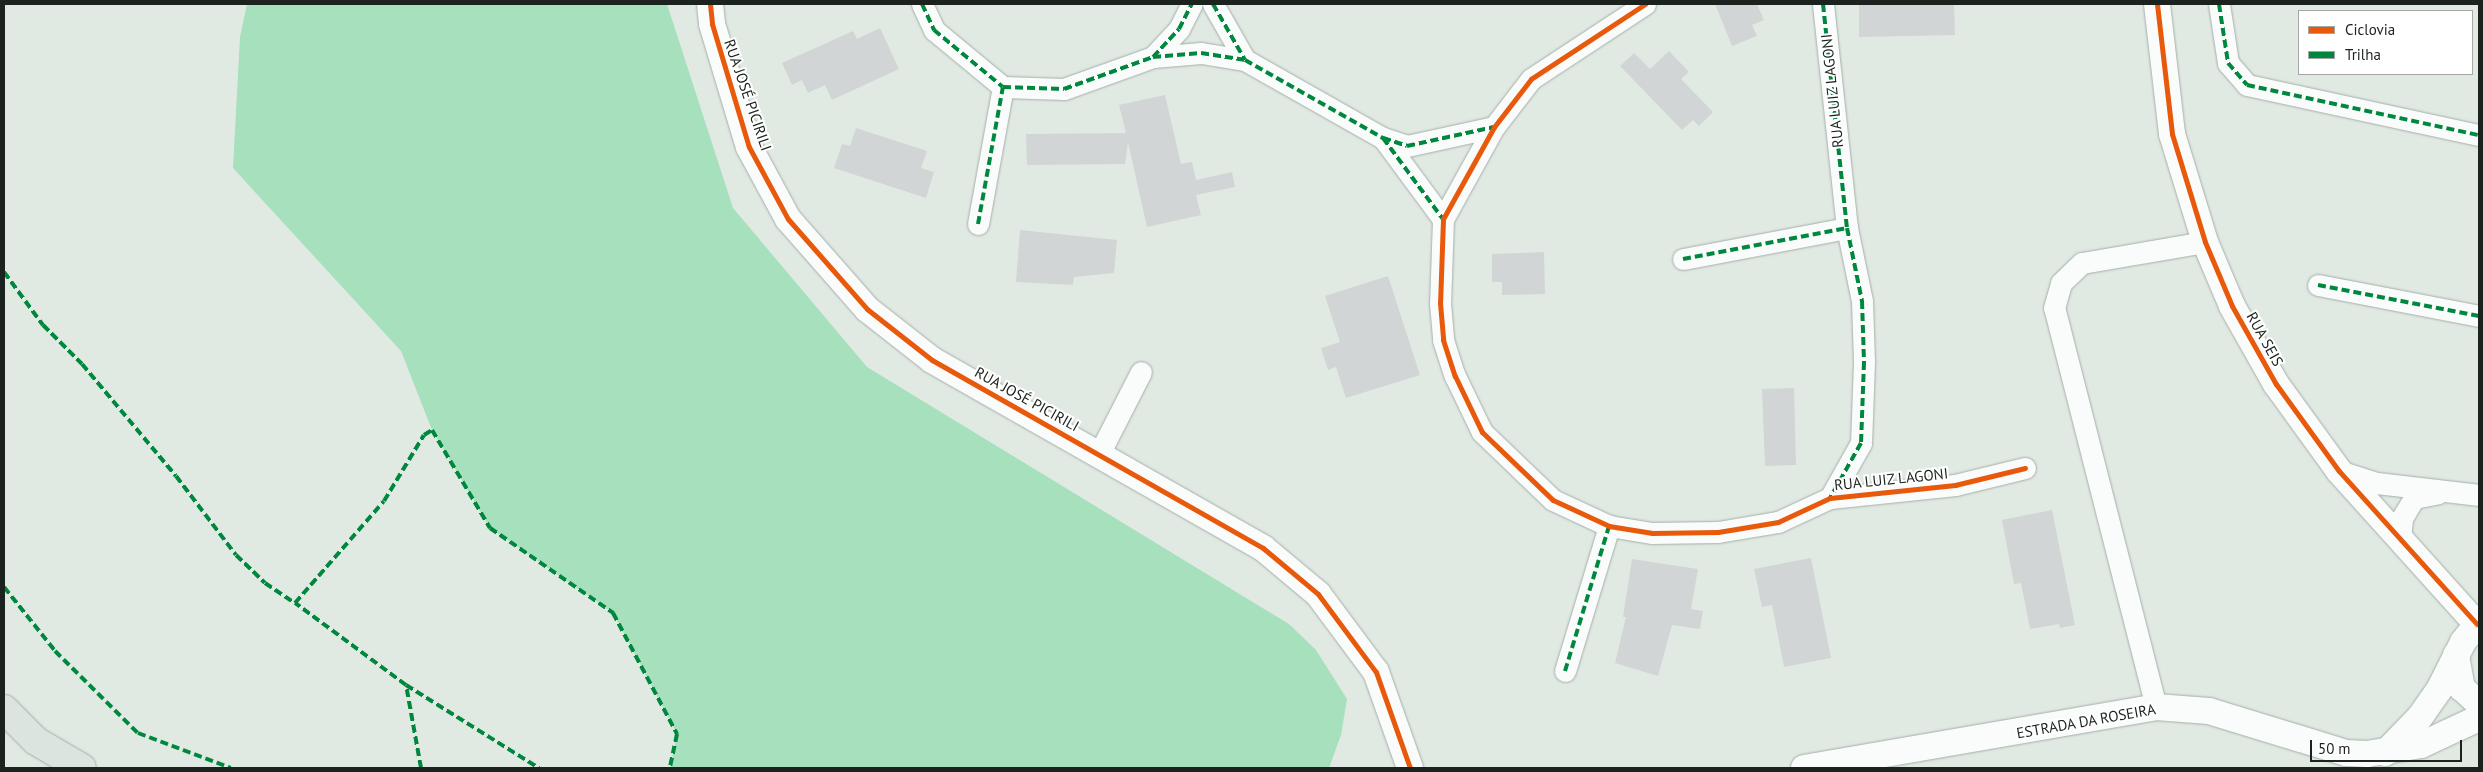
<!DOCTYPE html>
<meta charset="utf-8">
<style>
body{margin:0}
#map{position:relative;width:2483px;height:772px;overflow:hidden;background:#e0eae3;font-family:"PT Sans",sans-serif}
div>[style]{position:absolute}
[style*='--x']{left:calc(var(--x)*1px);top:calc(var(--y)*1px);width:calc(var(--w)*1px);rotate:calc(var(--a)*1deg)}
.green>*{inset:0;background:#a6e0bd}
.building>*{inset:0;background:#d2d5d6}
.roads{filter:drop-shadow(0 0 1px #a6aea8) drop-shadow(0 0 1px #a6aea8)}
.minor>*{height:21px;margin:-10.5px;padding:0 10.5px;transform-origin:10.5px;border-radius:10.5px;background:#fafcfb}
.tertiary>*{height:26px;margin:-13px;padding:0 13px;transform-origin:13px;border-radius:13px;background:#fafcfb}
.primary>*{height:28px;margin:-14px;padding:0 14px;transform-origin:14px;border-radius:14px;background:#dce4e0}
.quiet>*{height:4px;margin-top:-2px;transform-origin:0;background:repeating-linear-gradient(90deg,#00873e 0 8px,transparent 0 12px)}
.cycleway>*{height:5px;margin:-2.5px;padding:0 2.5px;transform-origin:2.5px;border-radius:2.5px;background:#e8590c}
span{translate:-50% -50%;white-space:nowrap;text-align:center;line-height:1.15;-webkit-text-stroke:4px #fff;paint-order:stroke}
.street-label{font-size:15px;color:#1c231e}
.frame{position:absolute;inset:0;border:5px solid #1c231e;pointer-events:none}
.legend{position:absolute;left:2298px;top:10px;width:175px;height:65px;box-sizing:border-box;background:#fff;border:1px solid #a4a7a5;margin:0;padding:6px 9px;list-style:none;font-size:15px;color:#1c231e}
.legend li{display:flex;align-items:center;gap:10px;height:25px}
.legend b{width:25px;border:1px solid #a4a7a5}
.scale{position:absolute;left:2310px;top:740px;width:152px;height:22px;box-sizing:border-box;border:2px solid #1c231e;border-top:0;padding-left:6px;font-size:15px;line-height:18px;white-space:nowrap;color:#1c231e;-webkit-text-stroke:4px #fff;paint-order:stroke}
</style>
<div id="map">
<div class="green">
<i style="clip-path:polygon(247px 4px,667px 4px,733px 208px,867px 367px,1289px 624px,1316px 650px,1347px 699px,1341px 735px,1329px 768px,670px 768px,677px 734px,613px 613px,490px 528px,432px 430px,401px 351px,233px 168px,240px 37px)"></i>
</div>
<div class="building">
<i style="clip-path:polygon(1715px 4px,1757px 4px,1764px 20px,1752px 25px,1757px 36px,1732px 46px)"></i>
<i style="clip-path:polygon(1859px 4px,1954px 4px,1955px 35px,1859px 37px)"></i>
<i style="clip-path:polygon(880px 28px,899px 69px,832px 100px,825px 85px,808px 93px,802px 80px,792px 85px,782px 63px,853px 31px,857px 39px)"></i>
<i style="clip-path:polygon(1669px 51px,1689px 72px,1681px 79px,1713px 112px,1699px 126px,1693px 120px,1682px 130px,1620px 66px,1634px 53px,1650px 69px)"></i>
<i style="clip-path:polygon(1165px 95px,1181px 164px,1192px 162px,1196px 180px,1232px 172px,1235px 187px,1196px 195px,1201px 215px,1147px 227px,1128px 142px,1125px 164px,1027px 165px,1026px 134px,1126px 133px,1119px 105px)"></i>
<i style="clip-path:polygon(856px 128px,927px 151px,921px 168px,934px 172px,926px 198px,834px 168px,842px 144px,850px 146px)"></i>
<i style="clip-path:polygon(1020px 230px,1117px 240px,1114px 273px,1074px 277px,1073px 285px,1016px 282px)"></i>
<i style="clip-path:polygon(1544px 252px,1545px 294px,1502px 295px,1502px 282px,1492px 282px,1492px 254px)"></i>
<i style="clip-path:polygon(1388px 276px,1420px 375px,1346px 398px,1336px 367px,1328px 370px,1321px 348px,1340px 342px,1325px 296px)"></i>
<i style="clip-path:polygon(1794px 388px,1796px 465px,1765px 466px,1762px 389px)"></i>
<i style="clip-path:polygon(2052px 510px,2075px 625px,2060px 628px,2059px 624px,2030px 629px,2021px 583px,2014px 584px,2002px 520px)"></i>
<i style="clip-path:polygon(1811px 558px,1831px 658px,1784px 667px,1772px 605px,1762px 607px,1754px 569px)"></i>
<i style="clip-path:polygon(1632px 559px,1698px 569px,1691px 609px,1703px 611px,1700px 629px,1672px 625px,1658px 676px,1615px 663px,1626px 617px,1623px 617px)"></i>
</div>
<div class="roads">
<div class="minor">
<i style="--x:922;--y:4;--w:29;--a:65"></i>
<i style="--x:934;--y:30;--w:89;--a:39.6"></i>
<i style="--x:1003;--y:87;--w:61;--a:1.9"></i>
<i style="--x:1064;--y:89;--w:95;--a:-19.8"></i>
<i style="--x:1153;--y:57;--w:48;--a:-4.8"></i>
<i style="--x:1201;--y:53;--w:45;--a:9"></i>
<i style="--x:1245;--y:60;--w:159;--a:29.5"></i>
<i style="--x:1383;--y:138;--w:101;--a:53.5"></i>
<i style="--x:1213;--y:4;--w:64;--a:60.3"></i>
<i style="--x:1645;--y:4;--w:136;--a:146.7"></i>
<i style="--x:1531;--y:79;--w:61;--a:127.6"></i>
<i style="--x:1494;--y:127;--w:105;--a:119"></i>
<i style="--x:1443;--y:219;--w:84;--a:92"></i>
<i style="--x:1440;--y:303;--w:37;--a:85"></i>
<i style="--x:1443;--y:340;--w:38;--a:72"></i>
<i style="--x:1455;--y:376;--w:62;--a:64.3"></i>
<i style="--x:1482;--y:432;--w:98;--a:43.8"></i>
<i style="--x:1553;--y:500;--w:62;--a:24.9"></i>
<i style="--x:1609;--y:526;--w:44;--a:9.2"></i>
<i style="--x:1652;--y:533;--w:66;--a:-0.9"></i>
<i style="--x:1718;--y:532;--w:61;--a:-9.5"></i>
<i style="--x:1778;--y:522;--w:57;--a:-24.8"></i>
<i style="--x:1830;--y:498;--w:126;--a:-5.9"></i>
<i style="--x:1955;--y:485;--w:72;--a:-13.7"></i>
<i style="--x:1823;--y:4;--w:225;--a:83.9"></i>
<i style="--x:1847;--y:228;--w:75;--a:78.4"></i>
<i style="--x:1862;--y:301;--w:61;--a:88.1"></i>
<i style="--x:1864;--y:362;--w:81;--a:92.1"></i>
<i style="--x:1861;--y:443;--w:63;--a:119.4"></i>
<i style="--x:2219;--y:4;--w:60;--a:81.3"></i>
<i style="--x:2228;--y:63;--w:29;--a:49"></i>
<i style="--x:2247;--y:85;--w:237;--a:12.2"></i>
<i style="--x:1153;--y:57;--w:38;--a:-47"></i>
<i style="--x:1179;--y:29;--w:28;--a:-63"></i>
<i style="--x:1383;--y:138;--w:25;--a:18"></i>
<i style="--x:1407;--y:146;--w:89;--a:-12.3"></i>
<i style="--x:978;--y:224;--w:139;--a:-79.7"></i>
<i style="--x:1683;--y:259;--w:167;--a:-10.7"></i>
<i style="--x:2318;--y:285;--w:164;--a:10.9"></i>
<i style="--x:1099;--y:454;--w:92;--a:-62.9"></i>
<i style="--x:2339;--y:471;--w:40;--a:18"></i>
<i style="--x:2377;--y:483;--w:103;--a:6.7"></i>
<i style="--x:2400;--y:541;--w:23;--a:-85"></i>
<i style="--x:2402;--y:518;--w:23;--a:-59"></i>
<i style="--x:2414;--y:498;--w:25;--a:-11"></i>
<i style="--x:1565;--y:671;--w:152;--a:-73.1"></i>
<i style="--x:2156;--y:707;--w:412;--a:-104.3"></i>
<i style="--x:2054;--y:308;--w:26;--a:-74"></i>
<i style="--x:2061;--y:283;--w:29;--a:-44"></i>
<i style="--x:2082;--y:263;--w:125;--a:-9.7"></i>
</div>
<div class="tertiary">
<i style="--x:710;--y:4;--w:20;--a:84"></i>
<i style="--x:712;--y:24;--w:128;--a:73.3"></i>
<i style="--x:749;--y:147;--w:82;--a:61.6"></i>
<i style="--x:788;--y:219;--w:120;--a:48.7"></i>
<i style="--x:867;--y:309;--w:83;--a:38.1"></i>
<i style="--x:932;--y:360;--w:381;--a:29.6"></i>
<i style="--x:1263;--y:548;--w:72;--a:39.9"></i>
<i style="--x:1318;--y:594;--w:97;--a:53.4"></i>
<i style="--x:1376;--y:672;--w:102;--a:70.5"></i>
<i style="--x:2157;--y:4;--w:131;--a:83.4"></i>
<i style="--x:2172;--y:134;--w:113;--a:73"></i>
<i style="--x:2205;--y:242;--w:69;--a:67.1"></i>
<i style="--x:2232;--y:306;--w:90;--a:60.6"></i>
<i style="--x:2276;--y:384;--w:107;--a:54.1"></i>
<i style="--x:2339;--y:471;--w:206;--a:48"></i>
<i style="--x:2456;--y:655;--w:34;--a:80"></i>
<i style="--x:2462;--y:688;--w:23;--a:43"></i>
<i style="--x:2385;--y:753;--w:50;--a:-45.8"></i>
<i style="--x:2420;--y:717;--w:33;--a:-55"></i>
<i style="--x:2439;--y:690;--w:54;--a:-63.4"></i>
<i style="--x:2463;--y:642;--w:26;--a:-51"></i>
<i style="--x:1804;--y:768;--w:357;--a:-9.8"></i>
<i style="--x:2156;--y:707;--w:53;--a:4.3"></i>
<i style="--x:2209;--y:711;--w:143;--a:17"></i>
<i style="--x:2346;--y:753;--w:21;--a:3"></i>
<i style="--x:2367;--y:754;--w:55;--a:-9.5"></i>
<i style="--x:2421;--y:745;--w:64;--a:-25"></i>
</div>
<div class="primary">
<i style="--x:4;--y:709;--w:45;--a:45"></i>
<i style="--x:36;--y:741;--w:53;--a:30.4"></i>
</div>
</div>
<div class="quiet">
<i style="--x:922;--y:4;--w:29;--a:65"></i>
<i style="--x:934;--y:30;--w:89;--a:39.6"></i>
<i style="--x:1003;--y:87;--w:61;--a:1.9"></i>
<i style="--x:1064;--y:89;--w:95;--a:-19.8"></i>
<i style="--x:1153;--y:57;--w:48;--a:-4.8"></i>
<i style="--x:1201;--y:53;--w:45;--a:9"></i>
<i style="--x:1245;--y:60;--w:159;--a:29.5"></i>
<i style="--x:1383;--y:138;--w:101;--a:53.5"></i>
<i style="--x:1213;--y:4;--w:64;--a:60.3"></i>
<i style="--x:1823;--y:4;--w:225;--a:83.9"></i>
<i style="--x:1847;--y:228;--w:75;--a:78.4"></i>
<i style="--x:1862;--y:301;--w:61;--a:88.1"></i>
<i style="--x:1864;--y:362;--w:81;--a:92.1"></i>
<i style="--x:1861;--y:443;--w:63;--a:119.4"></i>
<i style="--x:2219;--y:4;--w:60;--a:81.3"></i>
<i style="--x:2228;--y:63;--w:29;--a:49"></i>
<i style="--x:2247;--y:85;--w:237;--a:12.2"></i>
<i style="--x:1153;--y:57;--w:38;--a:-47"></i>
<i style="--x:1179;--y:29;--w:28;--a:-63"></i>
<i style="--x:1383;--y:138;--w:25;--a:18"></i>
<i style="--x:1407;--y:146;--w:89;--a:-12.3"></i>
<i style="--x:978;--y:224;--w:139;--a:-79.7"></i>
<i style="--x:1683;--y:259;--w:167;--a:-10.7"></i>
<i style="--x:4;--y:272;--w:66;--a:53.7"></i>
<i style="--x:43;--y:325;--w:55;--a:45"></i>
<i style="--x:82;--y:364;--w:146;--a:50"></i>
<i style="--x:176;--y:476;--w:99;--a:52.8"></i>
<i style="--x:236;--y:555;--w:40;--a:44"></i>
<i style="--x:265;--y:583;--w:36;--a:34"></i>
<i style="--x:2318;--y:285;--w:164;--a:10.9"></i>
<i style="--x:4;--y:587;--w:82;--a:51.4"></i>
<i style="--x:55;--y:651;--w:117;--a:44.7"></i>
<i style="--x:138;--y:733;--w:99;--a:20.6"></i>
<i style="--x:1565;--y:671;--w:152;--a:-73.1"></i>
<i style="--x:406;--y:685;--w:157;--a:32"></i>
<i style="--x:421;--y:768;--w:84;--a:-100.2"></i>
<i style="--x:406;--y:685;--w:138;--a:-143.5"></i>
<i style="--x:295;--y:603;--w:135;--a:-48.9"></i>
<i style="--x:384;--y:501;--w:77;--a:-58.8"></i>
<i style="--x:424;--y:435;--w:9;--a:-32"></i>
<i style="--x:432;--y:430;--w:114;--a:59.4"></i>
<i style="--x:490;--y:528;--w:150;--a:34.6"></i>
<i style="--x:613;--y:613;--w:137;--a:62.1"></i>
<i style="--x:677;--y:734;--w:35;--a:102"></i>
</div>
<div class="cycleway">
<i style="--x:710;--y:4;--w:20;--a:84"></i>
<i style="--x:712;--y:24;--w:128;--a:73.3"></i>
<i style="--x:749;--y:147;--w:82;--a:61.6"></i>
<i style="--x:788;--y:219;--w:120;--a:48.7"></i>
<i style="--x:867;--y:309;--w:83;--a:38.1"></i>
<i style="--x:932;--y:360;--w:381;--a:29.6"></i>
<i style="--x:1263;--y:548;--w:72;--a:39.9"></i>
<i style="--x:1318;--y:594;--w:97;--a:53.4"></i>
<i style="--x:1376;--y:672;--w:102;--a:70.5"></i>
<i style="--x:1645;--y:4;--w:136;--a:146.7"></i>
<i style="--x:1531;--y:79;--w:61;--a:127.6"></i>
<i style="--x:1494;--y:127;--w:105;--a:119"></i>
<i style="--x:1443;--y:219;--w:84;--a:92"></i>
<i style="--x:1440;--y:303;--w:37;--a:85"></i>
<i style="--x:1443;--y:340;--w:38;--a:72"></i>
<i style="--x:1455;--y:376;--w:62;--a:64.3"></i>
<i style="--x:1482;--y:432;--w:98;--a:43.8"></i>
<i style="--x:1553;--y:500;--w:62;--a:24.9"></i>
<i style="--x:1609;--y:526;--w:44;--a:9.2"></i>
<i style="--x:1652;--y:533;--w:66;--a:-0.9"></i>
<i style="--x:1718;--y:532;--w:61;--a:-9.5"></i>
<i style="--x:1778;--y:522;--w:57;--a:-24.8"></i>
<i style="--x:1830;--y:498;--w:126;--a:-5.9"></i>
<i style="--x:1955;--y:485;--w:72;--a:-13.7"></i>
<i style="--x:2157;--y:4;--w:131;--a:83.4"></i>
<i style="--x:2172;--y:134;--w:113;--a:73"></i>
<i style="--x:2205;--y:242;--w:69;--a:67.1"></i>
<i style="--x:2232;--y:306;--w:90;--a:60.6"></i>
<i style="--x:2276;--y:384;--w:107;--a:54.1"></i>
<i style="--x:2339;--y:471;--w:206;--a:48"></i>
</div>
<div class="street-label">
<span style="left:1832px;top:91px;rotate:-96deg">RUA LUIZ LAGONI</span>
<span style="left:748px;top:95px;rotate:71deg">RUA JOSÉ PICIRILI</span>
<span style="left:2265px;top:339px;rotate:61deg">RUA SEIS</span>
<span style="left:1027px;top:399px;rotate:29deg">RUA JOSÉ PICIRILI</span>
<span style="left:1891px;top:479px;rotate:-6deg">RUA LUIZ LAGONI</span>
<span style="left:2086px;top:721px;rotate:-10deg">ESTRADA DA ROSEIRA</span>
</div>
<div class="frame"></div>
<ul class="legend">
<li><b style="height:6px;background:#e8590c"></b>Ciclovia</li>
<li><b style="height:6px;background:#00873e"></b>Trilha</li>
</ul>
<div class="scale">50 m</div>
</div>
